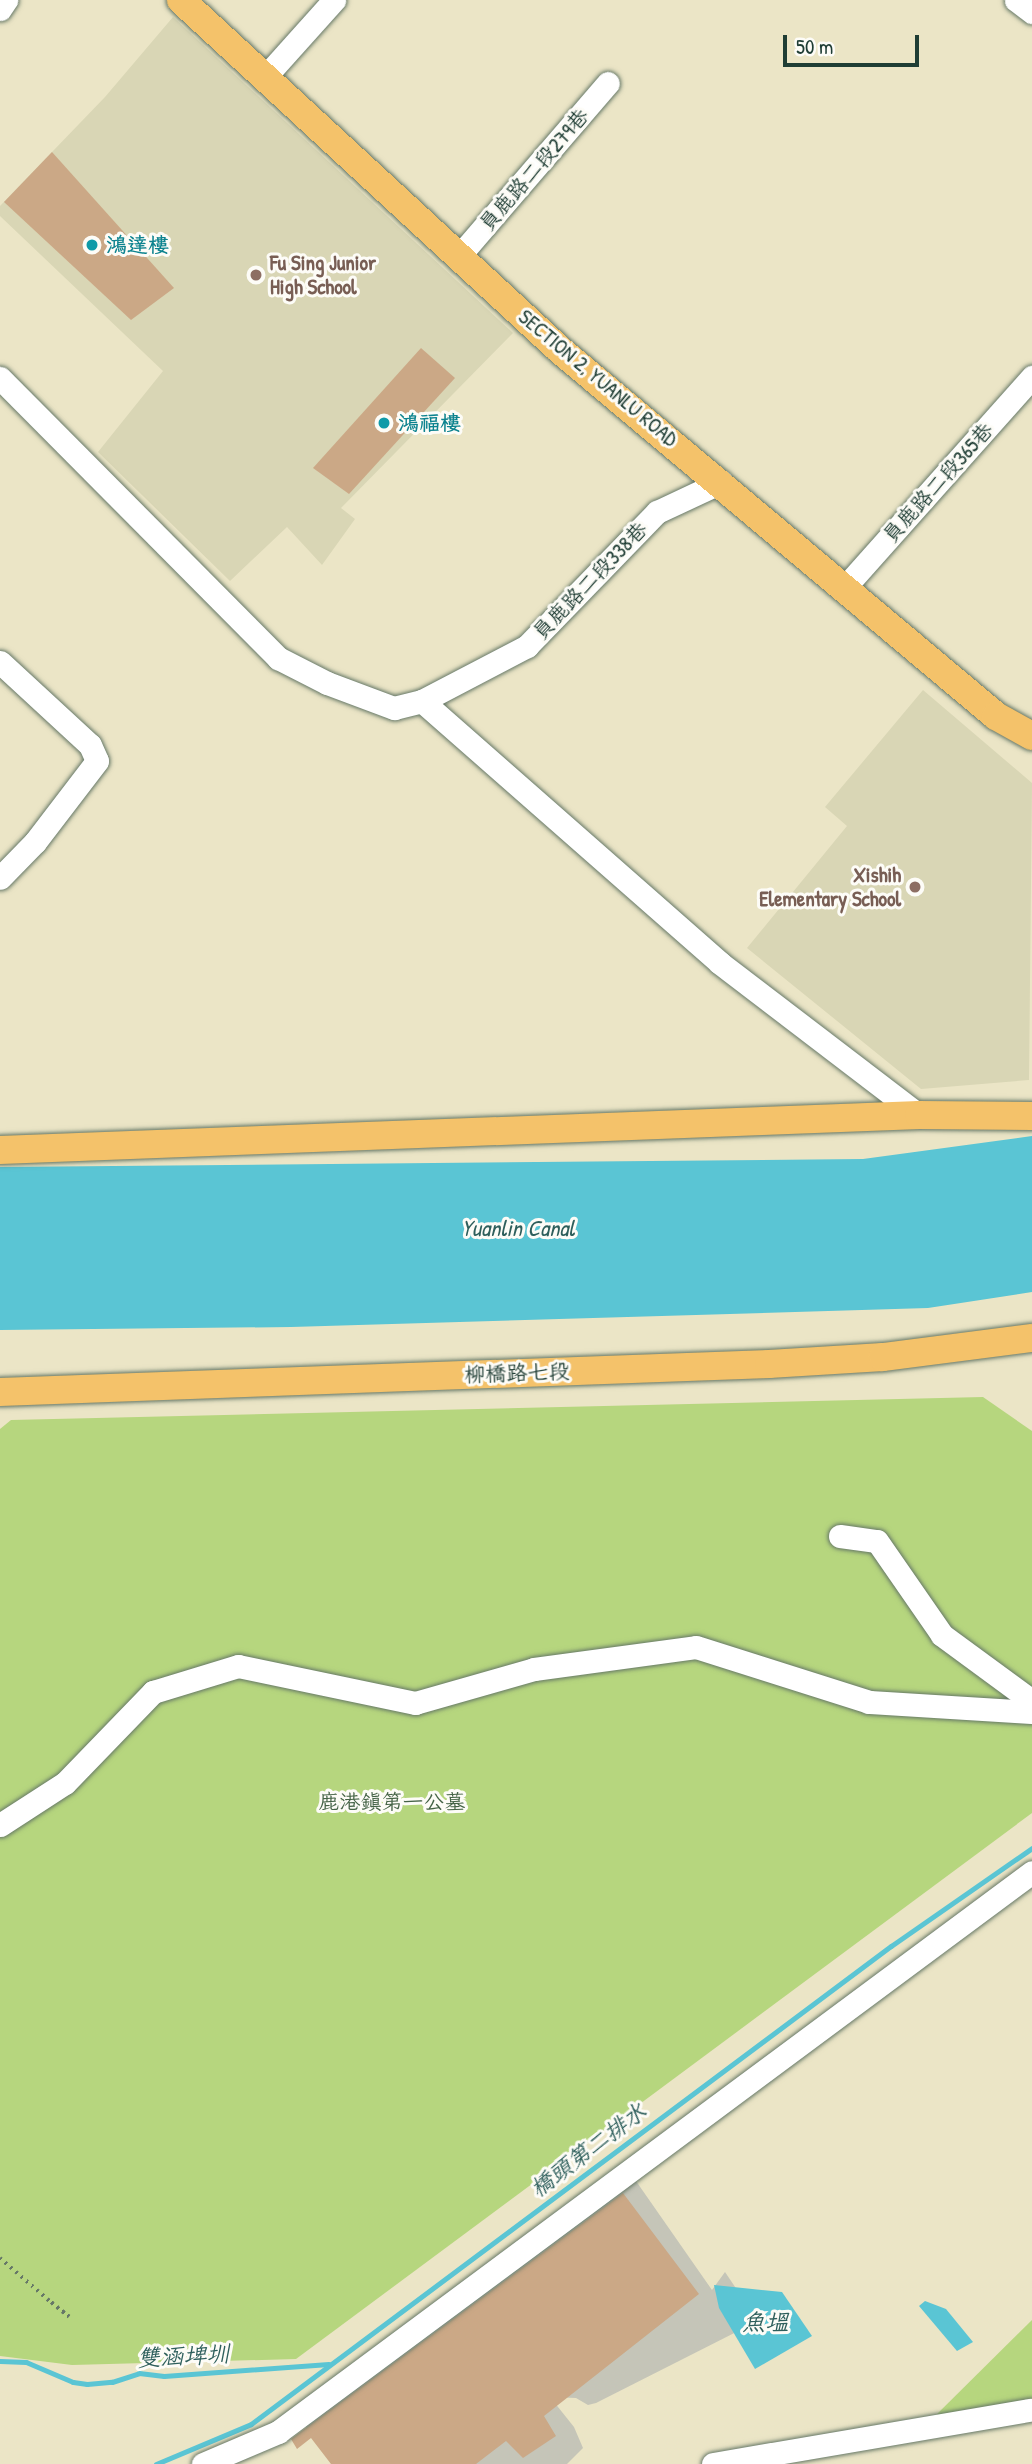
<!DOCTYPE html>
<meta charset="utf-8">
<style>
body{margin:0}
#map{position:relative;width:1032px;height:2464px;overflow:hidden;background:#ebe5c6;font-family:"Patrick Hand","LXGW WenKai TC",sans-serif}
div>[style]{position:absolute}
[style*='--x']{left:calc(var(--x)*1px);top:calc(var(--y)*1px);width:calc(var(--w)*1px);rotate:calc(var(--a)*1deg)}
.built>*{inset:0;background:#d9d6b5}
.industrial>*{inset:0;background:#c5c5b8}
.green>*{inset:0;background:#b6d67e}
.water>*{inset:0;background:#5ac5d4}
.stream>*{height:5px;margin:-2.5px;padding:0 2.5px;transform-origin:2.5px;border-radius:2.5px;background:#5ac5d4}
.building>*{inset:0;background:#cba886}
.path>*{height:3.5px;margin-top:-1.75px;transform-origin:0;background:repeating-linear-gradient(90deg,#667867 0 2px,transparent 0 7px)}
.roads{filter:drop-shadow(0 0 2px #667867) drop-shadow(0 0 2px #667867)}
.minor>*{height:23px;margin:-11.5px;padding:0 11.5px;transform-origin:11.5px;border-radius:11.5px;background:#fff}
.major>*{height:28px;margin:-14px;padding:0 14px;transform-origin:14px;border-radius:14px;background:#f4c26a}
.dots>*{width:19px;height:19px;translate:-50% -50%;box-sizing:border-box;border:4px solid #fdfcf7;border-radius:50%}
span{translate:-50% -50%;white-space:nowrap;text-align:center;line-height:1.15;-webkit-text-stroke:6px #fdfcf7;paint-order:stroke}
.street-label{font-size:21px;color:#1f3d34}
.culture-label{font-size:21px;color:#0d838f;font-weight:700}
.left{translate:0 -50%;text-align:left}
.education-label{font-size:21px;color:#785e54;font-weight:700}
.right{translate:-100% -50%;text-align:right}
.park-label{font-size:21px;color:#456346}
.water-label{font-size:23px;color:#2e5f5c;font-style:italic}
.scale{position:absolute;left:783px;top:35px;width:136px;height:32px;box-sizing:border-box;border:4px solid #1f3d34;border-top:0;padding-left:9px;font-size:21px;line-height:24px;white-space:nowrap;color:#1f3d34;-webkit-text-stroke:5px #fdfcf7;paint-order:stroke}
</style>
<div id="map">
<div class="built">
<i style="clip-path:polygon(173px 17px,513px 333px,341px 508px,355px 519px,322px 565px,287px 527px,230px 581px,98px 452px,163px 371px,0 216px,0 206px,105px 97px)"></i>
<i style="clip-path:polygon(923px 690px,1032px 783px,1029px 1080px,921px 1089px,747px 948px,847px 826px,825px 807px)"></i>
</div>
<div class="industrial">
<i style="clip-path:polygon(629px 2171px,712px 2290px,725px 2272px,758px 2321px,596px 2403px,588px 2405px,576px 2398px,550px 2397px,574px 2427px,583px 2448px,567px 2464px,352px 2464px,309px 2431px,299px 2417px)"></i>
</div>
<div class="green">
<i style="clip-path:polygon(983px 1397px,1032px 1431px,1032px 1813px,296px 2359px,72px 2365px,0 2356px,0 1429px,11px 1420px)"></i>
<i style="clip-path:polygon(1032px 2320px,1032px 2402px,931px 2420px)"></i>
</div>
<div class="water">
<i style="clip-path:polygon(1032px 1136px,1032px 1292px,928px 1308px,291px 1327px,0 1330px,0 1167px,863px 1159px)"></i>
<i style="clip-path:polygon(714px 2285px,782px 2292px,812px 2336px,755px 2369px,719px 2308px)"></i>
<i style="clip-path:polygon(925px 2301px,946px 2309px,973px 2342px,957px 2351px,919px 2306px)"></i>
</div>
<div class="stream">
<i style="--x:0;--y:2361;--w:26;--a:2"></i>
<i style="--x:26;--y:2362;--w:51;--a:23.1"></i>
<i style="--x:73;--y:2382;--w:14;--a:8"></i>
<i style="--x:87;--y:2384;--w:25;--a:-5"></i>
<i style="--x:112;--y:2382;--w:28;--a:-18"></i>
<i style="--x:139;--y:2373;--w:25;--a:7"></i>
<i style="--x:164;--y:2376;--w:165;--a:-4.2"></i>
<i style="--x:156;--y:2464;--w:103;--a:-22.8"></i>
<i style="--x:251;--y:2424;--w:799;--a:-36.76"></i>
<i style="--x:891;--y:1946;--w:172;--a:-34.8"></i>
</div>
<div class="building">
<i style="clip-path:polygon(52px 152px,174px 288px,131px 320px,4px 202px)"></i>
<i style="clip-path:polygon(421px 348px,455px 378px,349px 494px,313px 468px)"></i>
<i style="clip-path:polygon(623px 2193px,699px 2294px,544px 2416px,556px 2436px,523px 2458px,506px 2441px,476px 2464px,331px 2464px,311px 2438px,297px 2449px,291px 2439px)"></i>
</div>
<div class="path">
<i style="--x:0;--y:2258;--w:69;--a:40.9"></i>
<i style="--x:52;--y:2303;--w:22;--a:39"></i>
<i style="--x:69;--y:2317;--w:28;--a:-141"></i>
</div>
<div class="roads">
<div class="minor">
<i style="--x:1016;--y:0;--w:20;--a:37"></i>
<i style="--x:0;--y:9;--w:11;--a:-56"></i>
<i style="--x:264;--y:78;--w:105;--a:-48.1"></i>
<i style="--x:459;--y:256;--w:228;--a:-49.3"></i>
<i style="--x:0;--y:378;--w:395;--a:45.2"></i>
<i style="--x:278;--y:658;--w:55;--a:27"></i>
<i style="--x:327;--y:683;--w:72;--a:20.5"></i>
<i style="--x:394;--y:708;--w:29;--a:-14"></i>
<i style="--x:422;--y:701;--w:397;--a:41.3"></i>
<i style="--x:720;--y:963;--w:250;--a:37.4"></i>
<i style="--x:844;--y:588;--w:283;--a:-48.3"></i>
<i style="--x:0;--y:662;--w:122;--a:42.7"></i>
<i style="--x:90;--y:745;--w:17;--a:66"></i>
<i style="--x:97;--y:761;--w:102;--a:127.4"></i>
<i style="--x:35;--y:842;--w:50;--a:134.2"></i>
<i style="--x:422;--y:701;--w:119;--a:-27.6"></i>
<i style="--x:527;--y:646;--w:187;--a:-45.9"></i>
<i style="--x:657;--y:512;--w:71;--a:-25.1"></i>
<i style="--x:840;--y:1536;--w:37;--a:8"></i>
<i style="--x:877;--y:1541;--w:114;--a:55.3"></i>
<i style="--x:942;--y:1635;--w:112;--a:36.3"></i>
<i style="--x:0;--y:1825;--w:77;--a:-32.9"></i>
<i style="--x:65;--y:1783;--w:127;--a:-46"></i>
<i style="--x:153;--y:1692;--w:89;--a:-17"></i>
<i style="--x:238;--y:1666;--w:181;--a:11.8"></i>
<i style="--x:415;--y:1703;--w:124;--a:-15.9"></i>
<i style="--x:534;--y:1669;--w:163;--a:-7.7"></i>
<i style="--x:696;--y:1647;--w:182;--a:17.6"></i>
<i style="--x:869;--y:1702;--w:163;--a:3.5"></i>
<i style="--x:203;--y:2464;--w:82;--a:-23.1"></i>
<i style="--x:278;--y:2432;--w:939;--a:-36.6"></i>
<i style="--x:713;--y:2464;--w:322;--a:-9.7"></i>
</div>
<div class="major">
<i style="--x:181;--y:0;--w:516;--a:42.72"></i>
<i style="--x:560;--y:350;--w:569;--a:40.01"></i>
<i style="--x:996;--y:716;--w:41;--a:29.1"></i>
<i style="--x:0;--y:1150;--w:920;--a:-2.18"></i>
<i style="--x:919;--y:1115;--w:113;--a:0.5"></i>
<i style="--x:0;--y:1392;--w:770;--a:-2.09"></i>
<i style="--x:769;--y:1364;--w:114;--a:-3.5"></i>
<i style="--x:883;--y:1357;--w:150;--a:-7.3"></i>
</div>
</div>
<div class="dots">
<i style="left:92px;top:245px;background:#0f9aa8"></i>
<i style="left:256px;top:275px;background:#8d6e63"></i>
<i style="left:384px;top:423px;background:#0f9aa8"></i>
<i style="left:915px;top:887px;background:#8d6e63"></i>
</div>
<div class="street-label">
<span style="left:534px;top:170px;rotate:-49deg">員鹿路二段279巷</span>
<span style="left:598px;top:378px;rotate:40deg">SECTION 2, YUANLU ROAD</span>
<span style="left:938px;top:483px;rotate:-48deg">員鹿路二段365巷</span>
<span style="left:590px;top:581px;rotate:-46deg">員鹿路二段338巷</span>
<span style="left:517px;top:1373px;rotate:-2deg">柳橋路七段</span>
</div>
<div class="culture-label">
<span class="left" style="left:106px;top:245px">鴻達樓</span>
<span class="left" style="left:398px;top:423px">鴻福樓</span>
</div>
<div class="education-label">
<span class="left" style="left:270px;top:275px">Fu Sing Junior<br>High School</span>
<span class="right" style="left:901px;top:887px">Xishih<br>Elementary School</span>
</div>
<div class="park-label">
<span style="left:392px;top:1802px">鹿港鎮第一公墓</span>
</div>
<div class="water-label">
<span style="left:518px;top:1228px">Yuanlin Canal</span>
<span style="left:588px;top:2150px;rotate:-37deg">橋頭第二排水</span>
<span style="left:765px;top:2322px">魚塭</span>
<span style="left:183px;top:2356px;rotate:-3deg">雙涵埤圳</span>
</div>
<div class="scale">50 m</div>
</div>
